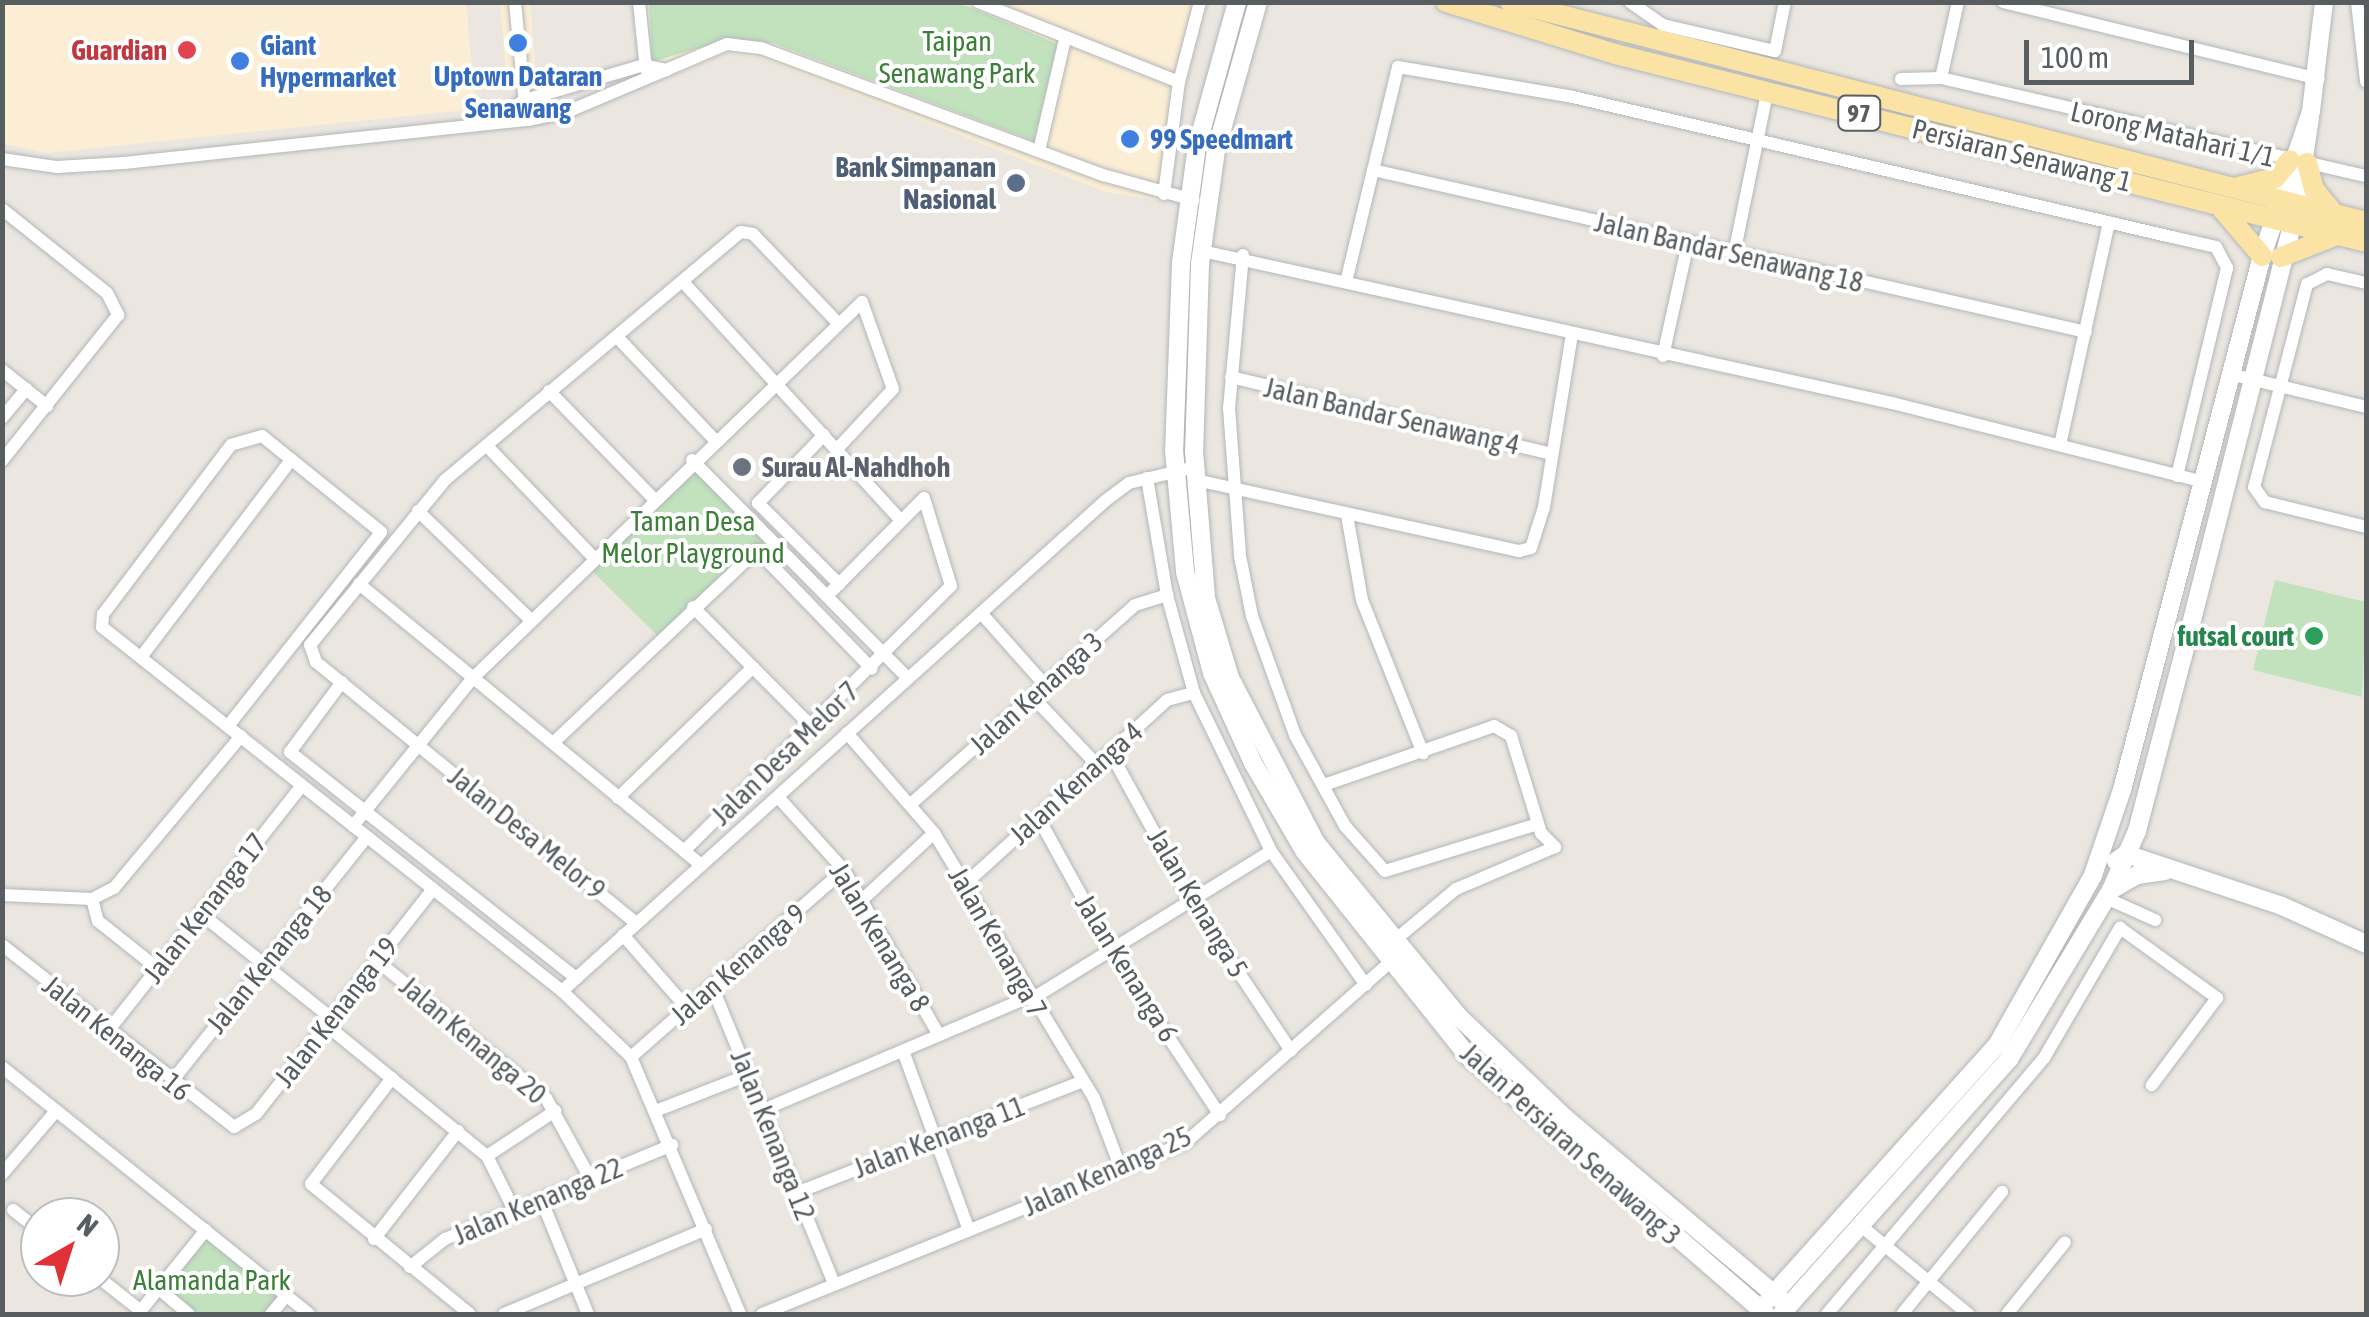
<!DOCTYPE html>
<style>
body{margin:0}
#map{position:relative;width:2369px;height:1317px;overflow:hidden;background:#ebe7e0;font-family:"Asap Condensed",sans-serif}
div>[style]{position:absolute}
[style*='--x']{left:calc(var(--x)*1px);top:calc(var(--y)*1px);width:calc(var(--w)*1px);rotate:calc(var(--a)*1deg)}
.commercial>*{inset:0;background:#fbeed4}
.green>*{inset:0;background:#c1e2bd}
.roads{filter:drop-shadow(0 0 2px #b2b6ba) drop-shadow(0 0 2px #b2b6ba)}
.street>*{height:12px;margin:-6px;padding:0 6px;transform-origin:6px;border-radius:6px;background:#fff}
.secondary>*{height:18px;margin:-9px;padding:0 9px;transform-origin:9px;border-radius:9px;background:#fff}
.primary>*{height:20px;margin:-10px;padding:0 10px;transform-origin:10px;border-radius:10px;background:#fae3a5}
.dots>*{width:28px;height:28px;translate:-50% -50%;box-sizing:border-box;border:5px solid #fff;border-radius:50%}
span{translate:-50% -50%;white-space:nowrap;text-align:center;line-height:1.15;-webkit-text-stroke:8px #fff;paint-order:stroke}
.shield-label span{padding:2px 8px;background:#fff;border:2px solid;border-radius:8px;-webkit-text-stroke-width:0}
.shield-label{font-size:25px;color:#585d60;font-weight:700}
.park-label{font-size:28px;color:#3c7f38}
.shop-label{font-size:28px;color:#366cbe;font-weight:700}
.left{translate:0 -50%;text-align:left}
.health-label{font-size:28px;color:#be3a42;font-weight:700}
.right{translate:-100% -50%;text-align:right}
.street-label{font-size:28px;color:#585d60}
.service-label{font-size:28px;color:#4e5e75;font-weight:700}
.worship-label{font-size:28px;color:#5b616d;font-weight:700}
.leisure-label{font-size:28px;color:#27864d;font-weight:700}
.frame{position:absolute;inset:0;border:5px solid #585d60;pointer-events:none}
.north{position:absolute;left:20px;top:1197px;width:100px;height:100px;box-sizing:border-box;background:#fff;border:2px solid #bcbebf;border-radius:50%;rotate:39deg;font-size:28px;font-weight:700;line-height:40px;text-align:center;color:#585d60}
.north::after{content:'';display:block;margin:auto;width:35px;height:45px;background:#df3237;clip-path:polygon(50% 0,100% 100%,50% 72%,0 100%)}
.scale{position:absolute;left:2024px;top:40px;width:170px;height:45px;box-sizing:border-box;border:5px solid #585d60;border-top:0;padding-left:12px;font-size:30px;line-height:35px;white-space:nowrap;color:#585d60;-webkit-text-stroke:8px #fff;paint-order:stroke}
</style>
<div id="map">
<div class="commercial">
<i style="clip-path:polygon(2px 3px,466px 3px,476px 109px,46px 153px,4px 144px)"></i>
<i style="clip-path:polygon(500px 3px,530px 3px,537px 84px,507px 87px)"></i>
<i style="clip-path:polygon(648px 3px,1208px 3px,1186px 83px,1169px 202px,1106px 192px,759px 57px,726px 53px,653px 84px)"></i>
</div>
<div class="green">
<i style="clip-path:polygon(931px 2px,967px 6px,1057px 44px,1034px 141px,773px 43px,731px 38px,652px 62px,649px 3px)"></i>
<i style="clip-path:polygon(693px 464px,769px 539px,660px 638px,590px 569px)"></i>
<i style="clip-path:polygon(2275px 580px,2366px 602px,2362px 697px,2253px 670px)"></i>
<i style="clip-path:polygon(206px 1231px,286px 1296px,271px 1314px,192px 1314px,160px 1288px)"></i>
</div>
<div class="roads">
<div class="street">
<i style="--x:515;--y:2;--w:102;--a:84.4"></i>
<i style="--x:639;--y:2;--w:68;--a:84.1"></i>
<i style="--x:978;--y:2;--w:216;--a:21.7"></i>
<i style="--x:1630;--y:2;--w:40;--a:34.9"></i>
<i style="--x:1663;--y:25;--w:115;--a:13.1"></i>
<i style="--x:1775;--y:51;--w:50;--a:-78.5"></i>
<i style="--x:2003;--y:2;--w:325;--a:13.7"></i>
<i style="--x:2357;--y:2;--w:80;--a:83.5"></i>
<i style="--x:1941;--y:78;--w:78;--a:-77.4"></i>
<i style="--x:1901;--y:79;--w:40;--a:-1.4"></i>
<i style="--x:1941;--y:78;--w:436;--a:13"></i>
<i style="--x:490;--y:122;--w:41;--a:-32.2"></i>
<i style="--x:525;--y:100;--w:124;--a:-16.4"></i>
<i style="--x:644;--y:65;--w:23;--a:13"></i>
<i style="--x:666;--y:70;--w:66;--a:-23.1"></i>
<i style="--x:727;--y:44;--w:34;--a:7"></i>
<i style="--x:761;--y:48;--w:365;--a:20.4"></i>
<i style="--x:1103;--y:175;--w:94;--a:15.4"></i>
<i style="--x:1039;--y:151;--w:115;--a:-76.9"></i>
<i style="--x:2;--y:159;--w:56;--a:8.3"></i>
<i style="--x:57;--y:167;--w:67;--a:-3.4"></i>
<i style="--x:124;--y:163;--w:407;--a:-6.1"></i>
<i style="--x:529;--y:120;--w:39;--a:-12"></i>
<i style="--x:567;--y:112;--w:108;--a:-23"></i>
<i style="--x:1373;--y:170;--w:731;--a:12.8"></i>
<i style="--x:1164;--y:194;--w:113;--a:-82.4"></i>
<i style="--x:1179;--y:82;--w:83;--a:-75.3"></i>
<i style="--x:2;--y:209;--w:134;--a:38.7"></i>
<i style="--x:107;--y:293;--w:25;--a:63"></i>
<i style="--x:118;--y:315;--w:186;--a:128.5"></i>
<i style="--x:1202;--y:251;--w:707;--a:12.42"></i>
<i style="--x:1892;--y:403;--w:319;--a:14.2"></i>
<i style="--x:1734;--y:254;--w:168;--a:-78.4"></i>
<i style="--x:1243;--y:255;--w:154;--a:95.2"></i>
<i style="--x:1229;--y:408;--w:148;--a:85.7"></i>
<i style="--x:1240;--y:556;--w:61;--a:78.7"></i>
<i style="--x:1252;--y:616;--w:127;--a:70.1"></i>
<i style="--x:1295;--y:735;--w:104;--a:61.2"></i>
<i style="--x:1345;--y:826;--w:60;--a:48.4"></i>
<i style="--x:1385;--y:871;--w:160;--a:-17.1"></i>
<i style="--x:1347;--y:278;--w:217;--a:-76.4"></i>
<i style="--x:1398;--y:67;--w:178;--a:9.7"></i>
<i style="--x:1573;--y:97;--w:615;--a:13.16"></i>
<i style="--x:2172;--y:237;--w:45;--a:12.8"></i>
<i style="--x:2216;--y:247;--w:24;--a:62"></i>
<i style="--x:2227;--y:268;--w:214;--a:103.5"></i>
<i style="--x:684;--y:283;--w:322;--a:47.6"></i>
<i style="--x:2366;--y:283;--w:40;--a:-167"></i>
<i style="--x:2327;--y:274;--w:22;--a:153"></i>
<i style="--x:2307;--y:284;--w:210;--a:104.6"></i>
<i style="--x:2254;--y:487;--w:19;--a:54"></i>
<i style="--x:2265;--y:502;--w:104;--a:13.9"></i>
<i style="--x:618;--y:338;--w:139;--a:46.5"></i>
<i style="--x:1663;--y:356;--w:116;--a:-77.5"></i>
<i style="--x:2;--y:370;--w:58;--a:38.7"></i>
<i style="--x:2230;--y:374;--w:140;--a:13.6"></i>
<i style="--x:1231;--y:377;--w:330;--a:13.5"></i>
<i style="--x:549;--y:391;--w:149;--a:45.8"></i>
<i style="--x:2;--y:418;--w:38;--a:-50"></i>
<i style="--x:824;--y:435;--w:95;--a:134.1"></i>
<i style="--x:758;--y:503;--w:115;--a:45"></i>
<i style="--x:2060;--y:445;--w:228;--a:-77.6"></i>
<i style="--x:487;--y:446;--w:155;--a:46.3"></i>
<i style="--x:692;--y:460;--w:307;--a:45.3"></i>
<i style="--x:1147;--y:478;--w:119;--a:80.3"></i>
<i style="--x:1167;--y:595;--w:102;--a:74.6"></i>
<i style="--x:1194;--y:693;--w:176;--a:64"></i>
<i style="--x:1271;--y:851;--w:164;--a:54.7"></i>
<i style="--x:1196;--y:480;--w:331;--a:12.4"></i>
<i style="--x:1519;--y:551;--w:12;--a:-14"></i>
<i style="--x:1531;--y:548;--w:43;--a:-72.4"></i>
<i style="--x:1544;--y:507;--w:175;--a:-80.8"></i>
<i style="--x:418;--y:511;--w:157;--a:44"></i>
<i style="--x:1347;--y:515;--w:86;--a:80"></i>
<i style="--x:1362;--y:600;--w:165;--a:68.3"></i>
<i style="--x:359;--y:584;--w:443;--a:39.4"></i>
<i style="--x:693;--y:607;--w:169;--a:45.2"></i>
<i style="--x:981;--y:613;--w:96;--a:48.4"></i>
<i style="--x:141;--y:657;--w:248;--a:-52.7"></i>
<i style="--x:342;--y:682;--w:87;--a:126.6"></i>
<i style="--x:290;--y:752;--w:365;--a:38.3"></i>
<i style="--x:1032;--y:696;--w:93;--a:46.7"></i>
<i style="--x:228;--y:726;--w:247;--a:-51.7"></i>
<i style="--x:381;--y:532;--w:153;--a:-141.1"></i>
<i style="--x:262;--y:436;--w:32;--a:164"></i>
<i style="--x:231;--y:445;--w:212;--a:127.1"></i>
<i style="--x:103;--y:614;--w:13;--a:94"></i>
<i style="--x:102;--y:627;--w:587;--a:38.35"></i>
<i style="--x:562;--y:991;--w:95;--a:43.7"></i>
<i style="--x:631;--y:1057;--w:279;--a:67"></i>
<i style="--x:847;--y:733;--w:133;--a:49"></i>
<i style="--x:934;--y:833;--w:310;--a:58.9"></i>
<i style="--x:1094;--y:1098;--w:76;--a:69.2"></i>
<i style="--x:553;--y:743;--w:281;--a:-43.4"></i>
<i style="--x:757;--y:550;--w:165;--a:46"></i>
<i style="--x:1110;--y:752;--w:175;--a:61.2"></i>
<i style="--x:1194;--y:905;--w:175;--a:56.4"></i>
<i style="--x:1324;--y:785;--w:180;--a:-19.1"></i>
<i style="--x:1494;--y:726;--w:20;--a:30"></i>
<i style="--x:1511;--y:736;--w:102;--a:72.8"></i>
<i style="--x:1541;--y:833;--w:20;--a:45"></i>
<i style="--x:1555;--y:847;--w:108;--a:157"></i>
<i style="--x:1456;--y:889;--w:80;--a:140.1"></i>
<i style="--x:778;--y:797;--w:98;--a:47.9"></i>
<i style="--x:844;--y:870;--w:190;--a:60.1"></i>
<i style="--x:618;--y:798;--w:188;--a:-44.1"></i>
<i style="--x:912;--y:803;--w:298;--a:-41.6"></i>
<i style="--x:1135;--y:605;--w:34;--a:-17"></i>
<i style="--x:1038;--y:817;--w:152;--a:61.2"></i>
<i style="--x:1111;--y:950;--w:198;--a:56.6"></i>
<i style="--x:353;--y:826;--w:191;--a:-51"></i>
<i style="--x:473;--y:678;--w:541;--a:-44.03"></i>
<i style="--x:862;--y:302;--w:92;--a:70.4"></i>
<i style="--x:893;--y:389;--w:82;--a:133"></i>
<i style="--x:684;--y:851;--w:376;--a:-44.8"></i>
<i style="--x:951;--y:586;--w:92;--a:-107.1"></i>
<i style="--x:924;--y:498;--w:138;--a:134.7"></i>
<i style="--x:964;--y:885;--w:275;--a:-42.3"></i>
<i style="--x:1167;--y:700;--w:28;--a:-15"></i>
<i style="--x:2;--y:895;--w:90;--a:2.5"></i>
<i style="--x:92;--y:899;--w:25;--a:-27"></i>
<i style="--x:114;--y:888;--w:198;--a:-50.1"></i>
<i style="--x:2106;--y:898;--w:54;--a:24.2"></i>
<i style="--x:92;--y:899;--w:23;--a:75"></i>
<i style="--x:98;--y:921;--w:75;--a:38.5"></i>
<i style="--x:862;--y:900;--w:98;--a:-42.9"></i>
<i style="--x:200;--y:913;--w:166;--a:38.7"></i>
<i style="--x:636;--y:923;--w:413;--a:-140.8"></i>
<i style="--x:316;--y:662;--w:18;--a:-109"></i>
<i style="--x:310;--y:645;--w:213;--a:-50.7"></i>
<i style="--x:445;--y:480;--w:386;--a:-40"></i>
<i style="--x:741;--y:232;--w:12;--a:9"></i>
<i style="--x:753;--y:234;--w:122;--a:46.3"></i>
<i style="--x:623;--y:935;--w:97;--a:48.8"></i>
<i style="--x:2;--y:945;--w:295;--a:38.1"></i>
<i style="--x:234;--y:1127;--w:26;--a:-31"></i>
<i style="--x:256;--y:1114;--w:285;--a:-51.8"></i>
<i style="--x:376;--y:960;--w:219;--a:39.1"></i>
<i style="--x:546;--y:1098;--w:91;--a:61.2"></i>
<i style="--x:712;--y:986;--w:322;--a:67.7"></i>
<i style="--x:562;--y:991;--w:731;--a:-42.06"></i>
<i style="--x:1105;--y:501;--w:30;--a:-37"></i>
<i style="--x:1129;--y:483;--w:68;--a:-13.6"></i>
<i style="--x:1030;--y:1000;--w:283;--a:-31.7"></i>
<i style="--x:325;--y:1024;--w:209;--a:39.2"></i>
<i style="--x:487;--y:1156;--w:60;--a:63.4"></i>
<i style="--x:108;--y:1031;--w:313;--a:-51.7"></i>
<i style="--x:903;--y:1051;--w:191;--a:69.8"></i>
<i style="--x:631;--y:1057;--w:283;--a:-41.3"></i>
<i style="--x:2;--y:1067;--w:394;--a:38.8"></i>
<i style="--x:392;--y:1078;--w:133;--a:127.4"></i>
<i style="--x:311;--y:1184;--w:205;--a:39.3"></i>
<i style="--x:172;--y:1081;--w:312;--a:-51.4"></i>
<i style="--x:658;--y:1110;--w:97;--a:-21.3"></i>
<i style="--x:763;--y:1110;--w:289;--a:-23"></i>
<i style="--x:487;--y:1156;--w:82;--a:-33.5"></i>
<i style="--x:2;--y:1174;--w:83;--a:-49.4"></i>
<i style="--x:796;--y:1193;--w:308;--a:-21.3"></i>
<i style="--x:541;--y:1199;--w:124;--a:67.8"></i>
<i style="--x:13;--y:1210;--w:34;--a:38"></i>
<i style="--x:1861;--y:1226;--w:139;--a:39.4"></i>
<i style="--x:374;--y:1239;--w:137;--a:-52.1"></i>
<i style="--x:410;--y:1267;--w:45;--a:-38.7"></i>
<i style="--x:445;--y:1239;--w:246;--a:-22.5"></i>
<i style="--x:98;--y:1277;--w:55;--a:38.3"></i>
<i style="--x:159;--y:1289;--w:39;--a:40"></i>
<i style="--x:138;--y:1314;--w:108;--a:-51"></i>
<i style="--x:271;--y:1314;--w:23;--a:-50"></i>
<i style="--x:504;--y:1314;--w:219;--a:-22.8"></i>
<i style="--x:762;--y:1314;--w:456;--a:-22"></i>
<i style="--x:1185;--y:1143;--w:281;--a:-41.4"></i>
<i style="--x:1827;--y:1314;--w:336;--a:-49.7"></i>
<i style="--x:2044;--y:1058;--w:151;--a:-59.7"></i>
<i style="--x:2120;--y:928;--w:120;--a:35.8"></i>
<i style="--x:2217;--y:998;--w:109;--a:126.8"></i>
<i style="--x:1902;--y:1314;--w:158;--a:-50.7"></i>
<i style="--x:2007;--y:1314;--w:92;--a:-51.1"></i>
</div>
<div class="secondary">
<i style="--x:1237;--y:2;--w:149;--a:105.5"></i>
<i style="--x:1197;--y:146;--w:118;--a:97.8"></i>
<i style="--x:1181;--y:263;--w:187;--a:92.1"></i>
<i style="--x:1174;--y:450;--w:122;--a:84.8"></i>
<i style="--x:1185;--y:572;--w:105;--a:75"></i>
<i style="--x:1212;--y:673;--w:99;--a:65.5"></i>
<i style="--x:1253;--y:763;--w:103;--a:59.7"></i>
<i style="--x:1305;--y:852;--w:260;--a:51.4"></i>
<i style="--x:1467;--y:1055;--w:396;--a:40.9"></i>
<i style="--x:1258;--y:2;--w:154;--a:105.8"></i>
<i style="--x:1216;--y:150;--w:115;--a:98"></i>
<i style="--x:1200;--y:264;--w:187;--a:91.8"></i>
<i style="--x:1194;--y:451;--w:147;--a:85.3"></i>
<i style="--x:1206;--y:598;--w:84;--a:73.3"></i>
<i style="--x:1230;--y:678;--w:186;--a:62.5"></i>
<i style="--x:1316;--y:843;--w:224;--a:50.6"></i>
<i style="--x:1458;--y:1016;--w:148;--a:43.6"></i>
<i style="--x:1565;--y:1118;--w:292;--a:40.1"></i>
<i style="--x:2116;--y:861;--w:12;--a:-35"></i>
<i style="--x:2126;--y:854;--w:164;--a:18.4"></i>
<i style="--x:2282;--y:906;--w:92;--a:24.3"></i>
<i style="--x:2111;--y:890;--w:30;--a:-30"></i>
<i style="--x:2137;--y:875;--w:28;--a:-8"></i>
<i style="--x:1769;--y:1299;--w:341;--a:-48.1"></i>
<i style="--x:1997;--y:1045;--w:195;--a:-60.5"></i>
<i style="--x:2093;--y:875;--w:90;--a:-71.2"></i>
<i style="--x:2122;--y:790;--w:552;--a:-75.31"></i>
<i style="--x:2262;--y:256;--w:153;--a:-71.3"></i>
<i style="--x:2311;--y:111;--w:110;--a:-83.2"></i>
<i style="--x:1782;--y:1313;--w:341;--a:-48.2"></i>
<i style="--x:2009;--y:1059;--w:197;--a:-58.9"></i>
<i style="--x:2111;--y:890;--w:64;--a:-66.2"></i>
<i style="--x:2137;--y:831;--w:181;--a:-75.3"></i>
<i style="--x:2183;--y:656;--w:465;--a:-75.8"></i>
<i style="--x:2297;--y:205;--w:89;--a:-81.6"></i>
</div>
<div class="primary">
<i style="--x:1446;--y:2;--w:177;--a:17.1"></i>
<i style="--x:1615;--y:54;--w:774;--a:14.05"></i>
<i style="--x:1510;--y:2;--w:884;--a:14.41"></i>
<i style="--x:2307;--y:163;--w:27;--a:75"></i>
<i style="--x:2314;--y:189;--w:32;--a:51"></i>
<i style="--x:2238;--y:187;--w:38;--a:-14"></i>
<i style="--x:2275;--y:178;--w:23;--a:-50"></i>
<i style="--x:2222;--y:209;--w:62;--a:49.6"></i>
<i style="--x:2281;--y:257;--w:55;--a:-21.4"></i>
</div>
</div>
<div class="dots">
<i style="left:518px;top:43px;background:#3f7fe0"></i>
<i style="left:187px;top:50px;background:#e0444e"></i>
<i style="left:240px;top:61px;background:#3f7fe0"></i>
<i style="left:1130px;top:139px;background:#3f7fe0"></i>
<i style="left:1016px;top:183px;background:#5c6f8a"></i>
<i style="left:742px;top:467px;background:#6b7280"></i>
<i style="left:2314px;top:636px;background:#2e9e5b"></i>
</div>
<div class="shield-label">
<span style="left:1859px;top:113px">97</span>
</div>
<div class="park-label">
<span style="left:957px;top:57px">Taipan<br>Senawang Park</span>
<span style="left:693px;top:537px">Taman Desa<br>Melor Playground</span>
<span style="left:212px;top:1280px">Alamanda Park</span>
</div>
<div class="shop-label">
<span class="left" style="left:260px;top:61px">Giant<br>Hypermarket</span>
<span style="left:518px;top:92px">Uptown Dataran<br>Senawang</span>
<span class="left" style="left:1150px;top:139px">99 Speedmart</span>
</div>
<div class="health-label">
<span class="right" style="left:167px;top:50px">Guardian</span>
</div>
<div class="street-label">
<span style="left:2173px;top:134px;rotate:13deg">Lorong Matahari 1/1</span>
<span style="left:2022px;top:155px;rotate:14deg">Persiaran Senawang 1</span>
<span style="left:1729px;top:252px;rotate:13deg">Jalan Bandar Senawang 18</span>
<span style="left:1392px;top:416px;rotate:13deg">Jalan Bandar Senawang 4</span>
<span style="left:1036px;top:693px;rotate:-42deg">Jalan Kenanga 3</span>
<span style="left:785px;top:753px;rotate:-44deg">Jalan Desa Melor 7</span>
<span style="left:1076px;top:783px;rotate:-42deg">Jalan Kenanga 4</span>
<span style="left:527px;top:833px;rotate:39deg">Jalan Desa Melor 9</span>
<span style="left:1198px;top:903px;rotate:59deg">Jalan Kenanga 5</span>
<span style="left:205px;top:908px;rotate:-52deg">Jalan Kenanga 17</span>
<span style="left:880px;top:937px;rotate:59deg">Jalan Kenanga 8</span>
<span style="left:998px;top:942px;rotate:60deg">Jalan Kenanga 7</span>
<span style="left:269px;top:959px;rotate:-51deg">Jalan Kenanga 18</span>
<span style="left:738px;top:964px;rotate:-41deg">Jalan Kenanga 9</span>
<span style="left:1127px;top:968px;rotate:58deg">Jalan Kenanga 6</span>
<span style="left:336px;top:1012px;rotate:-52deg">Jalan Kenanga 19</span>
<span style="left:117px;top:1038px;rotate:39deg">Jalan Kenanga 16</span>
<span style="left:473px;top:1040px;rotate:40deg">Jalan Kenanga 20</span>
<span style="left:773px;top:1135px;rotate:68deg">Jalan Kenanga 12</span>
<span style="left:939px;top:1137px;rotate:-21deg">Jalan Kenanga 11</span>
<span style="left:1571px;top:1144px;rotate:42deg">Jalan Persiaran Senawang 3</span>
<span style="left:1107px;top:1171px;rotate:-24deg">Jalan Kenanga 25</span>
<span style="left:538px;top:1201px;rotate:-23deg">Jalan Kenanga 22</span>
</div>
<div class="service-label">
<span class="right" style="left:996px;top:183px">Bank Simpanan<br>Nasional</span>
</div>
<div class="worship-label">
<span class="left" style="left:762px;top:467px">Surau Al-Nahdhoh</span>
</div>
<div class="leisure-label">
<span class="right" style="left:2294px;top:636px">futsal court</span>
</div>
<div class="frame"></div>
<div class="north">N</div>
<div class="scale">100 m</div>
</div>
